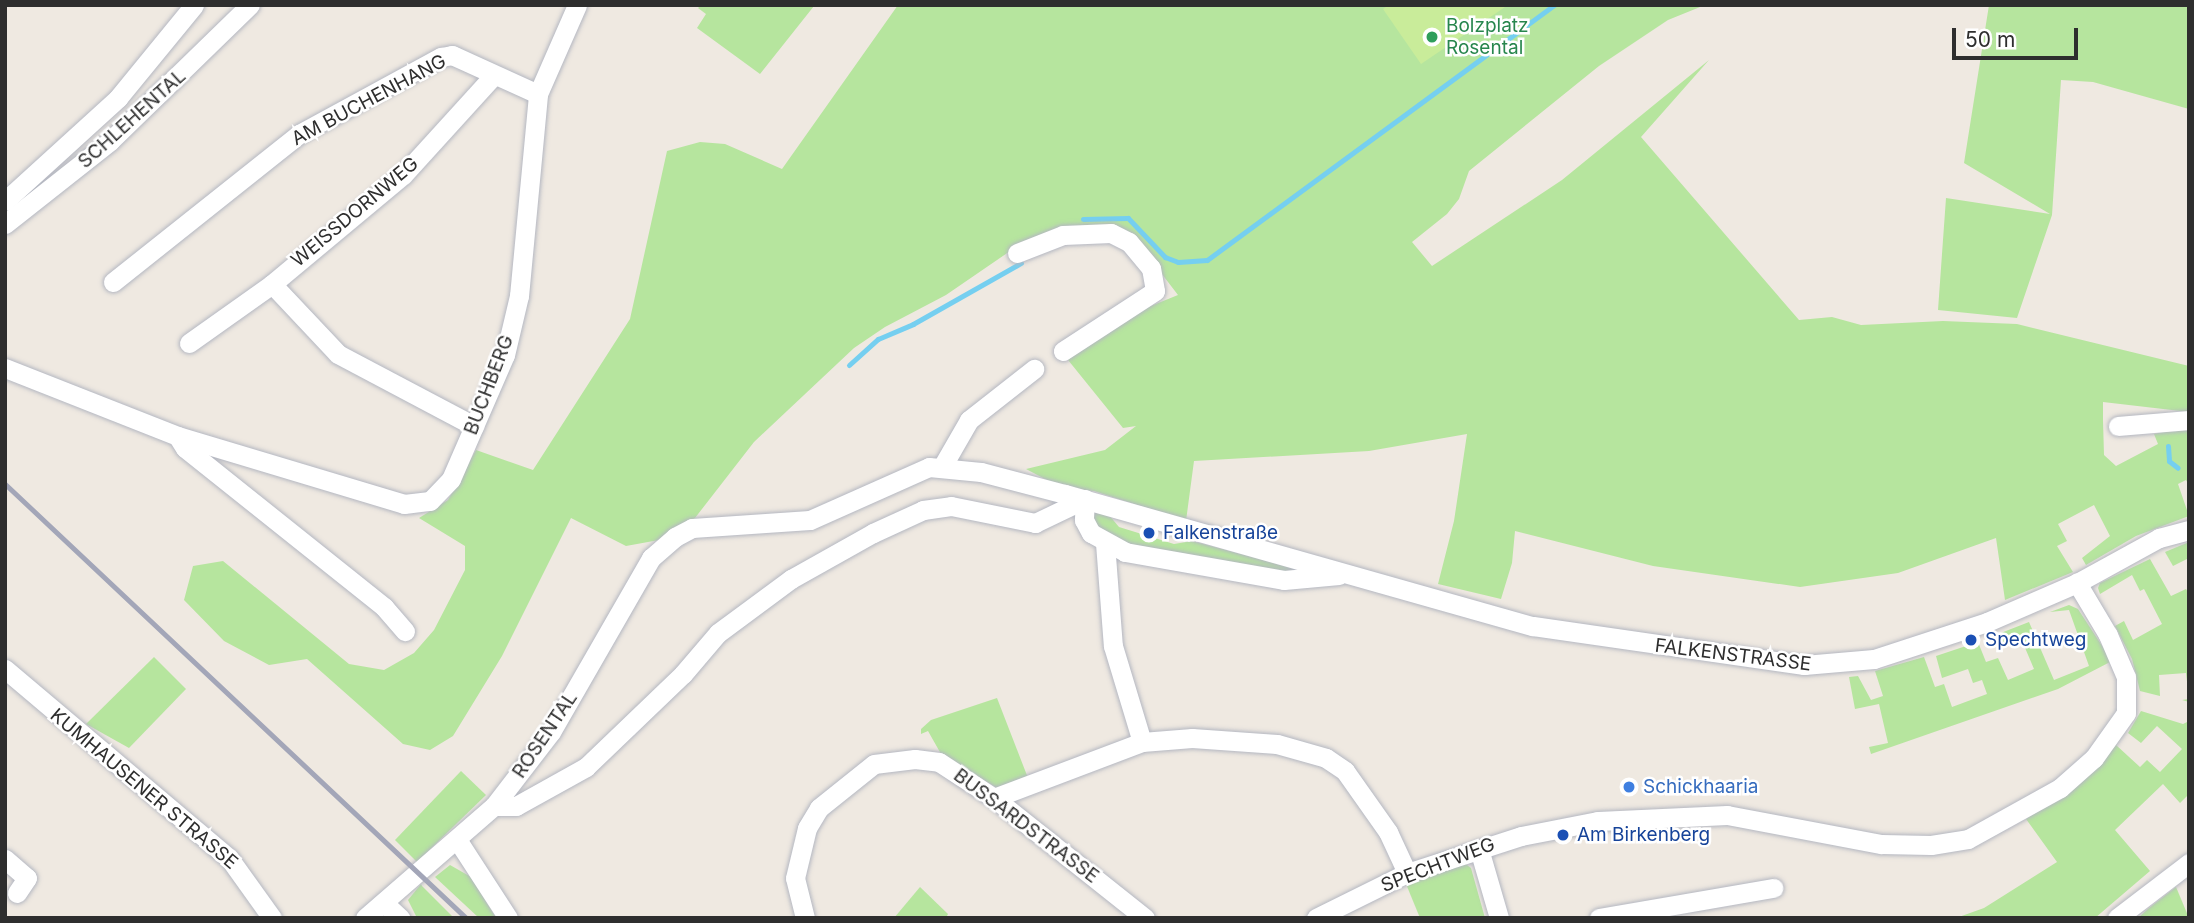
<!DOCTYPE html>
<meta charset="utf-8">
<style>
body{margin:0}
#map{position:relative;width:2194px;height:923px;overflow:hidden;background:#efe9e1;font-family:Inter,sans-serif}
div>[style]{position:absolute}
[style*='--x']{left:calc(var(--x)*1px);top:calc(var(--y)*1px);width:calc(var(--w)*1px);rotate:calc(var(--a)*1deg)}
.green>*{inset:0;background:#b6e59e}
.pitch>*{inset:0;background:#c9ec9a}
.stream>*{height:5px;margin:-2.5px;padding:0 2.5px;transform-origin:2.5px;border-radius:2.5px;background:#75cff0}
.roads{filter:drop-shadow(0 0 2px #b4b7c1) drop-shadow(0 0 2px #b4b7c1)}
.minor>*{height:19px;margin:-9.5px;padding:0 9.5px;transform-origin:9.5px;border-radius:9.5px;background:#fff}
.rail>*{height:5px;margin:-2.5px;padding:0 2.5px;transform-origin:2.5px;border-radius:2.5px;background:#a3a6b8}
.dots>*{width:19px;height:19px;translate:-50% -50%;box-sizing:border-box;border:4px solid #fff;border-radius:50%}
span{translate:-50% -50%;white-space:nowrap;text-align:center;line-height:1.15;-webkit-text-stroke:5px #fff;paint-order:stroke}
.leisure-label{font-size:19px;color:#27864d}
.left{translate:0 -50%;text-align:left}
.street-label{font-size:19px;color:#2e2e2e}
.transit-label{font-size:19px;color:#164399}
.shop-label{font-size:19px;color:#366cbe}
.frame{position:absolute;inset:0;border:7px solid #2e2e2e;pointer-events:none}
.scale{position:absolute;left:1952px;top:28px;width:126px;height:32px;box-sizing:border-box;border:4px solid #2e2e2e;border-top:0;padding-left:9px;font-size:21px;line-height:24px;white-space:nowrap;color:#2e2e2e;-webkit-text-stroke:5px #fff;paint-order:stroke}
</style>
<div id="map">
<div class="green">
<i style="clip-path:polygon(701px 5px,813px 5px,814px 6px,760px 74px,697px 28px,706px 14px,698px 8px)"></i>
<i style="clip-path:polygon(898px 5px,1705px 5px,1668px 20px,1599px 66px,1469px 171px,1459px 199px,1447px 214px,1412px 242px,1432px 266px,1562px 180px,1709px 60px,1641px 137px,1799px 320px,1832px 317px,1861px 325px,1943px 321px,2017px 324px,2189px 366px,2189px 412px,2103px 402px,2103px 420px,2104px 455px,2116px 466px,2158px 444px,2154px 434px,2189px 426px,2189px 485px,2186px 480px,2178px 484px,2189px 516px,2136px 536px,2086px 565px,2082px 558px,2110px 536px,2094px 505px,2058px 524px,2067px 541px,2057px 546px,2073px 572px,2005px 600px,1996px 538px,1898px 573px,1800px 587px,1653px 566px,1515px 531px,1512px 563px,1501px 599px,1438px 584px,1454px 521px,1467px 434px,1369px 451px,1194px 461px,1186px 521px,1094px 491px,1062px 488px,1026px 469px,1105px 450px,1136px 426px,1123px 428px,1064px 355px,1141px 310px,1178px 295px,1135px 239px,1016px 247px,946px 295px,885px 327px,854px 348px,754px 442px,695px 518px,670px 538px,626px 546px,571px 518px,502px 656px,453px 736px,430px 750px,403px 744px,307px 659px,269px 665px,224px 641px,184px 600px,193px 566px,223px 561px,349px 664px,384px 670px,414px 653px,434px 630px,465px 570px,465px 546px,419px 518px,448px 500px,476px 450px,533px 470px,630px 319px,667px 151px,700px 142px,725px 144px,782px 169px)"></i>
<i style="clip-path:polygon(1989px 5px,2189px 5px,2189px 109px,2093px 82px,2061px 80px,2052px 215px,2017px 318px,1938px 310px,1946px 198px,2050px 214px,1964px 163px)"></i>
<i style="clip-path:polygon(1094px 512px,1109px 515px,1119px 527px,1174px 544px,1192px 541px,1312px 573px,1307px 576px,1106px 540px,1092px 518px)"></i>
<i style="clip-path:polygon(2189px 542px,2189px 558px,2173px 566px,2165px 552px)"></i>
<i style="clip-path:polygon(2150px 559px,2171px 596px,2186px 589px,2189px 594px,2189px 702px,2182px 700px,2189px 699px,2186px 673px,2159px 675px,2160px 696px,2140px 691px,2132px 659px,2115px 626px,2124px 621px,2133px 640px,2162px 624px,2144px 589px,2140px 591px,2132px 575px,2100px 594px,2098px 588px,2100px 583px)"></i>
<i style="clip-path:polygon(2069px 605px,2078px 609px,2112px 661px,2058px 689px,1871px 754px,1869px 747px,1888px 743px,1879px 704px,1855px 709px,1849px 677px,1858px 676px,1871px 700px,1883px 696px,1875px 671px,1924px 657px,1935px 687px,1944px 684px,1952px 707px,1987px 694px,1982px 680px,1973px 683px,1968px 669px,1942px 678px,1936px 656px,1978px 642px,1986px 662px,1998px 658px,2008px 680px,2034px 669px,2020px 636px,1996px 645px,1993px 636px,2029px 622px,2054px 680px,2089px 666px,2069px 610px,2050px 612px)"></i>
<i style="clip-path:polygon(154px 657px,186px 689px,129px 748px,86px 724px)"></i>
<i style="clip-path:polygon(997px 698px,1028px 778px,997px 788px,941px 754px,928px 731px,921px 734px,921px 729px,931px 720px)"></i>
<i style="clip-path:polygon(2141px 711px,2183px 724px,2189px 721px,2189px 794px,2180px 803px,2163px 784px,2115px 830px,2150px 871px,2095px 918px,1956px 918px,1984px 908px,2057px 862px,2026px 819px,2078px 785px,2116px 745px,2140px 767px,2147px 760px,2160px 772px,2182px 749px,2157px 726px,2141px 743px,2128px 733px)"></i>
<i style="clip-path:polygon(461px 771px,486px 795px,417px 862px,395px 840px)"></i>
<i style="clip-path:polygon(1463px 862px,1471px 868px,1485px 918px,1420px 918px,1406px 884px)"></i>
<i style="clip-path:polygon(450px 865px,471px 877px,496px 918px,479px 918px,435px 877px)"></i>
<i style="clip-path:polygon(421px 884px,422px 886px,454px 918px,416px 916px,408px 900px)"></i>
<i style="clip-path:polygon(920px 887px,948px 914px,946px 918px,894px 918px)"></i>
<i style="clip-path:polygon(2176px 887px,2189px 918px,2138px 918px,2149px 908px)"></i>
</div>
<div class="pitch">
<i style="clip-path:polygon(1389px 5px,1508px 5px,1421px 64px,1383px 9px)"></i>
</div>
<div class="stream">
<i style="--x:1083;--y:219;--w:45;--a:-1.3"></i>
<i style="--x:1128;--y:218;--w:54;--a:46.5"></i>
<i style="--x:1165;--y:257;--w:14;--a:21"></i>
<i style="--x:1178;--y:262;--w:29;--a:-4"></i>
<i style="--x:1207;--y:260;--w:431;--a:-36.3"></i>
<i style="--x:849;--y:365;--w:39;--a:-42"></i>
<i style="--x:878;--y:339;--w:38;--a:-23"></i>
<i style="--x:913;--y:324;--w:124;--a:-29.5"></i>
<i style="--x:2168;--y:446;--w:15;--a:86"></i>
<i style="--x:2169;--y:461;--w:11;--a:38"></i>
</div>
<div class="roads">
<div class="minor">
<i style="--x:5;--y:201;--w:153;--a:-42.3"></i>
<i style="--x:118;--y:98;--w:120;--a:-50.7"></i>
<i style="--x:5;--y:224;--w:134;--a:-38.3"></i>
<i style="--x:110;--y:141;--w:195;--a:-44.2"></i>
<i style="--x:1017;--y:253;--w:49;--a:-21.4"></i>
<i style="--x:1063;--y:235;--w:48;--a:-2.4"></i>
<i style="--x:1111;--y:233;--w:20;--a:27"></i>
<i style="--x:1129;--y:242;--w:34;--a:50"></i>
<i style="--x:1151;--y:268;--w:23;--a:80"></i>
<i style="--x:1155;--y:291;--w:110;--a:146.9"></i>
<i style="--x:113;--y:282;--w:238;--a:-38.5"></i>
<i style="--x:299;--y:134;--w:162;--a:-28.5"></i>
<i style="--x:441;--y:57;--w:11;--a:-10"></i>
<i style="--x:452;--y:55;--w:94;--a:24.4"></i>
<i style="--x:272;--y:284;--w:96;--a:46.7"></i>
<i style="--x:338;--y:354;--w:154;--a:27.9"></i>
<i style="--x:189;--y:343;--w:102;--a:-35.4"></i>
<i style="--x:272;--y:284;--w:170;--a:-39.8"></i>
<i style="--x:403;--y:175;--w:134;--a:-47.7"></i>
<i style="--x:5;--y:368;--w:186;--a:21.5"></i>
<i style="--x:178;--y:436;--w:236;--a:16.7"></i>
<i style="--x:404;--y:504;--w:26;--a:-7"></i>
<i style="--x:430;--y:501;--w:30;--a:-46"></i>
<i style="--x:451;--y:479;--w:135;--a:-66.5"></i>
<i style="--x:505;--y:355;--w:61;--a:-76.7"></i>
<i style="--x:519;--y:296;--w:203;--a:-84.6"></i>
<i style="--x:538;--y:94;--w:97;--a:-66.3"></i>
<i style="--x:2118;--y:426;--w:71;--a:-4.8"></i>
<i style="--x:178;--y:437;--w:13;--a:58"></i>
<i style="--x:185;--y:448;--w:255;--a:38.6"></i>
<i style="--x:384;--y:607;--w:32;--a:49"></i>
<i style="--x:942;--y:467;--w:54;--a:-60.1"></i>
<i style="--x:969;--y:420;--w:83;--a:-38.1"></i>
<i style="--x:1085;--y:499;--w:21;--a:93"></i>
<i style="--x:1084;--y:520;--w:15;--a:62"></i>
<i style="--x:1091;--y:533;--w:39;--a:29"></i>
<i style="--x:1125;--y:552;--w:161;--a:10"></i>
<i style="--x:1284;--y:580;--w:55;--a:-5.2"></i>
<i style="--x:1105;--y:543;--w:103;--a:85.6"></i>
<i style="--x:1113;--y:646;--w:100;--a:73.2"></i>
<i style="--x:5;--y:669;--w:293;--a:40.2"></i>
<i style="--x:229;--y:858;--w:74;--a:54.4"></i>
<i style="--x:994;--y:798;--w:158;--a:-20.7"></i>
<i style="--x:1142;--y:742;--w:50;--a:-4.6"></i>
<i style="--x:1192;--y:738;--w:85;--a:4"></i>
<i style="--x:1277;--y:744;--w:51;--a:15.9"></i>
<i style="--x:1326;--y:758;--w:23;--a:34"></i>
<i style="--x:1345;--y:771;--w:75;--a:54.8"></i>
<i style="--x:1388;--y:832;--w:45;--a:65.1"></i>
<i style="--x:494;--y:806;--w:22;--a:0"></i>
<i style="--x:516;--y:806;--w:80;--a:-29.1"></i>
<i style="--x:586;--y:767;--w:134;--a:-43.8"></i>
<i style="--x:683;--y:674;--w:54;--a:-49.5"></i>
<i style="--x:718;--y:633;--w:91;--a:-36.5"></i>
<i style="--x:791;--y:579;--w:94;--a:-29.3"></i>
<i style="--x:873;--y:533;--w:55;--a:-24.7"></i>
<i style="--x:923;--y:510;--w:28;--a:-8"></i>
<i style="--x:951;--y:506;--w:86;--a:11.4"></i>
<i style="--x:1035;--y:523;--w:55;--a:-25.6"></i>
<i style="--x:458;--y:841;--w:92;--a:57"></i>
<i style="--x:1479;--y:849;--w:72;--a:73.8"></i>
<i style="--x:5;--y:859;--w:29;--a:41"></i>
<i style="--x:27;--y:878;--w:18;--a:124"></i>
<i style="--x:385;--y:904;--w:21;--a:43"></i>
<i style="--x:365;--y:918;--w:171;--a:-41"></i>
<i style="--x:494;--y:806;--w:93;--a:-52.4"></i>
<i style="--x:551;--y:732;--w:201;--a:-60.1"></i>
<i style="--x:651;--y:558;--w:32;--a:-41"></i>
<i style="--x:675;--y:537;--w:19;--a:-28"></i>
<i style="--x:692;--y:528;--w:118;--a:-3.9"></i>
<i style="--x:810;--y:520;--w:130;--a:-24"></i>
<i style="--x:929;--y:467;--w:52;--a:5.5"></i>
<i style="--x:981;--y:472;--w:87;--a:14.7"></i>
<i style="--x:1065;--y:494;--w:486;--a:15.8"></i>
<i style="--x:1533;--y:626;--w:274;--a:8.2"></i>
<i style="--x:1804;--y:665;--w:70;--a:-4.9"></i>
<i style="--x:1874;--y:659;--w:119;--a:-18.1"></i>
<i style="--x:1987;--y:622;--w:98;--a:-23.4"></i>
<i style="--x:2077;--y:583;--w:94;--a:-28.8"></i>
<i style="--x:2159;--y:538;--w:31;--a:-15"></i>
<i style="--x:805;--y:918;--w:41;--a:-104"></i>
<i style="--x:795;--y:878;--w:51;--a:-76.5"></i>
<i style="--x:807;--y:828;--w:23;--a:-59"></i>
<i style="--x:819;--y:808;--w:70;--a:-38.7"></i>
<i style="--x:874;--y:764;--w:41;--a:-7"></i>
<i style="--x:915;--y:759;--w:24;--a:7"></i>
<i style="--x:939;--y:762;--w:66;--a:33.2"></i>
<i style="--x:994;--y:798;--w:193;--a:38.5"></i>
<i style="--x:1316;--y:918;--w:102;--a:-26.3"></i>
<i style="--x:1407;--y:873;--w:120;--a:-18"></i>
<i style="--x:1521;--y:836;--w:78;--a:-11"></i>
<i style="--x:1598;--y:821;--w:129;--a:-2.7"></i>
<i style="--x:1727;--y:815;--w:157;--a:10.7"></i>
<i style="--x:1881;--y:844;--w:50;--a:1.1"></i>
<i style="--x:1931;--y:845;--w:37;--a:-9"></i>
<i style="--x:1968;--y:839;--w:105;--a:-29"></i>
<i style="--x:2060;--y:788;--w:45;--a:-41.4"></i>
<i style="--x:2094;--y:758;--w:55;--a:-54.6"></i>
<i style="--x:2126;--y:713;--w:36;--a:-90"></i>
<i style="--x:2126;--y:677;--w:46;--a:-113.2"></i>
<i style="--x:2108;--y:635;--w:61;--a:-120.8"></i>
<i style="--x:1599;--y:918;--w:177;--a:-9.8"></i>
<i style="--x:2117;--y:918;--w:91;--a:-37.4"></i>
</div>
</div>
<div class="rail">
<i style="--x:5;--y:484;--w:633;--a:43.27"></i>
</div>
<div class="dots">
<i style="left:1432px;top:37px;background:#2e9e5b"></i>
<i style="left:1149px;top:533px;background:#1a4fb4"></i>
<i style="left:1971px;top:640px;background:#1a4fb4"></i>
<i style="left:1629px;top:787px;background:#3f7fe0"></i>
<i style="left:1563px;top:835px;background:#1a4fb4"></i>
</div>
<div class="leisure-label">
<span class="left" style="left:1446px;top:37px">Bolzplatz<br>Rosental</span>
</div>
<div class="street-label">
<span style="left:369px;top:100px;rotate:-28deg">AM BUCHENHANG</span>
<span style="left:132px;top:119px;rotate:-42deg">SCHLEHENTAL</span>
<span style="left:355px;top:212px;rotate:-40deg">WEISSDORNWEG</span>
<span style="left:489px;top:385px;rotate:-69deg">BUCHBERG</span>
<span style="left:1733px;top:655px;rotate:7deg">FALKENSTRASSE</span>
<span style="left:545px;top:735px;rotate:-56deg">ROSENTAL</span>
<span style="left:144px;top:789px;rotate:40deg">KUMHAUSENER STRASSE</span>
<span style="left:1026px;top:826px;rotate:37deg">BUSSARDSTRASSE</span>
<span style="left:1438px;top:865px;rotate:-21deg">SPECHTWEG</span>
</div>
<div class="transit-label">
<span class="left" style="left:1163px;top:533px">Falkenstraße</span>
<span class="left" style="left:1985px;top:640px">Spechtweg</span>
<span class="left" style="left:1577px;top:835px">Am Birkenberg</span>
</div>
<div class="shop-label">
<span class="left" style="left:1643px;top:787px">Schickhaaria</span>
</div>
<div class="frame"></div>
<div class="scale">50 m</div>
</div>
